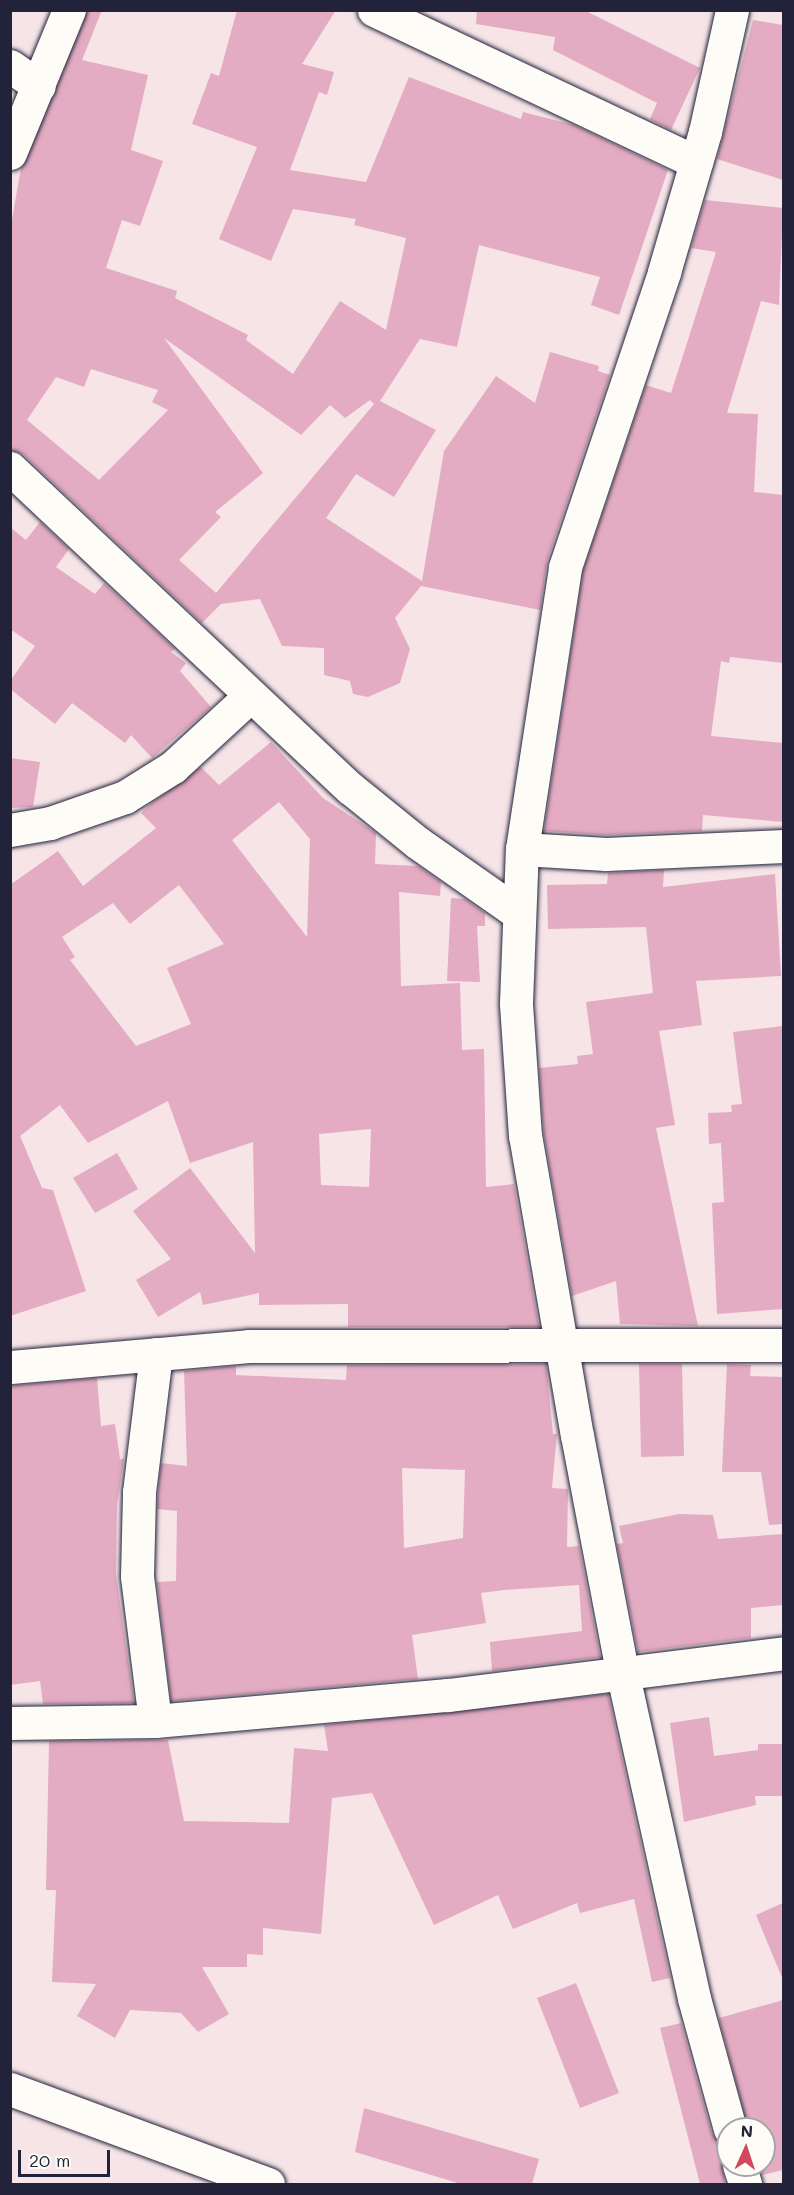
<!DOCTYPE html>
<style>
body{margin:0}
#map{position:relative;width:794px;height:2195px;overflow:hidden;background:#f6e4e7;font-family:Mali,sans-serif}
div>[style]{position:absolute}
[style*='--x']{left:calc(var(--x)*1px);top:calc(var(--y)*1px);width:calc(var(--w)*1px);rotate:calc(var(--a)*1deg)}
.building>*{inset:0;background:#e4acc2}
.roads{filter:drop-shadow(0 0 2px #22223b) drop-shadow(0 0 2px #22223b)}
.minor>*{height:33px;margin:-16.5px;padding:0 16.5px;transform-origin:16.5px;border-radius:16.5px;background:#fdfcf7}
.tertiary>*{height:33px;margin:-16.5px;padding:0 16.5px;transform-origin:16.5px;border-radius:16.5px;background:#fdfcf7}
.secondary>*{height:33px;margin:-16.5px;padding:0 16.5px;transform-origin:16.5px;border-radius:16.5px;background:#fdfcf7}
span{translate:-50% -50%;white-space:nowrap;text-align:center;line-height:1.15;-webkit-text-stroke:5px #fdfcf7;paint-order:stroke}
.frame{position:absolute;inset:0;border:12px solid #22223b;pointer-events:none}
.north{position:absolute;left:716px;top:2117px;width:60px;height:60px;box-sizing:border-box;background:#fdfcf7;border:2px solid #a5a5ac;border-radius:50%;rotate:3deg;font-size:16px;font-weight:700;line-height:24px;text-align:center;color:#22223b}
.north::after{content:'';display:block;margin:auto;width:21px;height:27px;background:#d1495b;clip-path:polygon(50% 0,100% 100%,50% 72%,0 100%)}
.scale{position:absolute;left:18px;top:2150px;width:92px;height:27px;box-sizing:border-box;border:3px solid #22223b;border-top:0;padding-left:8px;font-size:18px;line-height:21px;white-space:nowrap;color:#22223b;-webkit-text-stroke:4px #fdfcf7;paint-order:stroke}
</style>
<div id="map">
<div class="building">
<i style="clip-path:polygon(evenodd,87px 10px,102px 10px,82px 60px,148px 75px,131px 150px,163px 161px,140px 226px,122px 220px,106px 268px,177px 291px,175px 298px,248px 335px,246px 340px,293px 374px,340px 301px,386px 330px,406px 238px,354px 225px,356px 219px,293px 209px,271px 261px,219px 239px,257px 147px,192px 124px,211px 73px,219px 76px,237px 10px,336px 10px,302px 64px,334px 72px,327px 95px,319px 92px,290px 170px,366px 182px,409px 77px,521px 119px,523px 112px,574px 125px,668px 170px,619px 315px,591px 305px,600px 277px,479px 245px,457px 347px,420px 339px,380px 401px,436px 430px,394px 497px,356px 474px,326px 518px,422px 581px,444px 451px,496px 376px,535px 403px,550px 352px,599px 366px,598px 371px,610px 375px,547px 561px,540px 610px,421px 586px,395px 618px,410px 649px,400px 683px,368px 697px,353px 694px,350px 681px,324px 675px,324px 648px,282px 646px,260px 599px,221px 604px,202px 623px,23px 454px,10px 450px,10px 231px,21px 168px,87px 10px,164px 338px,301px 435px,330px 405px,345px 418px,370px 400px,374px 404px,216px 593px,179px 560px,221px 517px,215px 512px,263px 473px,164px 338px,87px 10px,91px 369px,158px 390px,152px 402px,168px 410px,99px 480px,27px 420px,56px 377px,84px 387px,91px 369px)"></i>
<i style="clip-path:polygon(477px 10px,584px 10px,700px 68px,671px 130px,650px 119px,657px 103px,553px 50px,555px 37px,476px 24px)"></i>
<i style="clip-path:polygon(753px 20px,783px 25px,783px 180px,717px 159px)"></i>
<i style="clip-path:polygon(705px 200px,783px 208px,779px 305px,761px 301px,727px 413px,758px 414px,754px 492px,783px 495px,783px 663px,730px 657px,729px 663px,721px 661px,711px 736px,783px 743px,783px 822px,703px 815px,702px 831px,606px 835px,544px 831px,583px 571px,646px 385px,671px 393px,716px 252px,691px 248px)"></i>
<i style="clip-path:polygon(40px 522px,69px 549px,56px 567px,95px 594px,104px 583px,175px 649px,171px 652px,186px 663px,180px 671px,211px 707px,152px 758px,131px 735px,125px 743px,72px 703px,55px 724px,10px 689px,10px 681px,35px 646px,10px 629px,10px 527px,26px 540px)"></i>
<i style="clip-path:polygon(evenodd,271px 742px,323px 798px,376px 833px,375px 864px,418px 866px,441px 882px,440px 896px,399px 892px,401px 986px,460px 983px,462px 1050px,484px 1049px,486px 1187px,514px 1184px,539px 1327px,348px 1327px,348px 1304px,259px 1305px,259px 1293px,203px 1305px,200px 1292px,158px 1317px,136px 1280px,171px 1259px,133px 1211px,190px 1168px,255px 1253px,253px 1142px,190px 1163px,168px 1101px,88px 1143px,60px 1105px,20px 1136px,42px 1188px,53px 1190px,86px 1291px,10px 1316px,10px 885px,58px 851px,83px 886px,156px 828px,141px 813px,153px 802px,201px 767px,219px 785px,271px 742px,279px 802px,310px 839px,307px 937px,232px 840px,279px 802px,271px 742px,179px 885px,224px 944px,167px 968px,191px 1024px,136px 1046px,70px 960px,75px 957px,62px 937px,113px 903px,130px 924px,179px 885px,271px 742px,371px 1129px,369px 1187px,321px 1185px,319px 1134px,371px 1129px)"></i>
<i style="clip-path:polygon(10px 758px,40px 762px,33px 807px,10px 808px)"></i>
<i style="clip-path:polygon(664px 870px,663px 887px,775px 874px,781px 976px,696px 981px,702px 1025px,659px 1031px,675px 1125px,656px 1128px,698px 1326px,620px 1324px,616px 1281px,572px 1296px,544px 1134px,539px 1068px,578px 1064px,577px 1056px,593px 1054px,586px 1002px,653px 993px,646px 927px,548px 929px,547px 885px,607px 884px,608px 873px)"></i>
<i style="clip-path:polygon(451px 898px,465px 899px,485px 913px,485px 926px,477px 926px,480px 982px,447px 981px)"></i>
<i style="clip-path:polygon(783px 1026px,783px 1309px,717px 1314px,712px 1203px,724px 1202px,721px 1143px,709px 1144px,708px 1113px,732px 1112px,731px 1105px,742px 1104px,733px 1032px)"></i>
<i style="clip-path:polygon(117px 1153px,138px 1189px,95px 1213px,73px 1178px)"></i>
<i style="clip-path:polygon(evenodd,546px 1364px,553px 1434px,557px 1434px,552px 1488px,568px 1489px,567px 1547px,579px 1546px,600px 1657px,492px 1671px,490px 1642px,582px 1631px,579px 1585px,504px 1590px,481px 1593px,486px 1623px,412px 1635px,418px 1679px,171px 1701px,157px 1582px,176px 1581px,177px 1511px,157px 1509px,158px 1493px,161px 1463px,187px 1466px,184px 1371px,236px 1366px,236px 1375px,346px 1380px,347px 1365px,546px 1364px,402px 1468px,465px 1470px,463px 1538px,404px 1548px,402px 1468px)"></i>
<i style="clip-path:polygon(639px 1364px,682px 1364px,684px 1456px,641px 1457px)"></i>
<i style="clip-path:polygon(727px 1364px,751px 1365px,750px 1376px,783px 1377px,783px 1524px,769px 1525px,761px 1472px,722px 1472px)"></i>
<i style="clip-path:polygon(97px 1378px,101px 1426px,115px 1424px,120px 1459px,124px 1459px,117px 1505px,116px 1574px,134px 1703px,43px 1704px,40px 1681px,10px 1685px,10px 1386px)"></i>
<i style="clip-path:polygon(679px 1514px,713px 1515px,718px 1539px,783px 1534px,783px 1605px,751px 1608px,751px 1638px,638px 1652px,617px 1544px,623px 1543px,619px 1526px)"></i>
<i style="clip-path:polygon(608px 1694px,670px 1978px,652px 1982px,634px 1899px,580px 1913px,577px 1903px,513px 1929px,498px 1895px,434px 1925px,372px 1793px,332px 1798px,321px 1934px,263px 1928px,263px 1955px,247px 1954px,247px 1967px,202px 1967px,229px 2014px,198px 2032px,181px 2013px,130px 2010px,115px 2038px,77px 2016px,96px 1984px,52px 1982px,56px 1890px,46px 1890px,49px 1741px,168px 1740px,184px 1821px,289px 1823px,294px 1748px,328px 1751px,324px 1725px)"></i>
<i style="clip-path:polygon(709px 1717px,714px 1756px,758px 1750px,758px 1744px,783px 1744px,783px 1796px,755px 1796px,756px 1805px,684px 1822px,670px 1723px)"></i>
<i style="clip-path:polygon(783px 1903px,783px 1980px,756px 1915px)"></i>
<i style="clip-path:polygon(576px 1983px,619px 2093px,580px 2108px,537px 1998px)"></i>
<i style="clip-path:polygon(783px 2000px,783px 2170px,762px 2175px,759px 2165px,764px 2165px,764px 2129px,748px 2129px,719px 2018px)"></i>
<i style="clip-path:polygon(681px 2023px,712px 2134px,728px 2147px,721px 2162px,725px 2184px,700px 2184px,660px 2028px)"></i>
<i style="clip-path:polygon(364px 2108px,539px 2159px,532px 2184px,461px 2184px,355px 2152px)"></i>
</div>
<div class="roads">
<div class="minor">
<i style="--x:374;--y:10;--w:356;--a:25.3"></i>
<i style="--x:10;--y:66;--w:35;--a:35"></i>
<i style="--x:10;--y:153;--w:155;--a:-67.6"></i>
<i style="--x:10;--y:468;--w:467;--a:43.3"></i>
<i style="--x:350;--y:788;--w:87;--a:39"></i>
<i style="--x:418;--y:843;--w:122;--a:35"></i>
<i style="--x:10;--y:830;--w:41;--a:-9.9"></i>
<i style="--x:50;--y:823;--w:79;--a:-19.1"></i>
<i style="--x:125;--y:797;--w:57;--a:-32"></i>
<i style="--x:173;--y:767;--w:105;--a:-42.7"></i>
<i style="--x:522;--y:849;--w:84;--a:3.4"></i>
<i style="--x:606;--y:854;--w:178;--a:-2.6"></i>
<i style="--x:10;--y:1367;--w:240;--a:-5"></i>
<i style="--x:249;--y:1346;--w:535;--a:-0.11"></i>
<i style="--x:155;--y:1721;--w:146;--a:-97.1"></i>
<i style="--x:137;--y:1576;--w:84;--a:-88.6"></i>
<i style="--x:139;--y:1492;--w:139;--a:-83"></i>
<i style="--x:10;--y:1723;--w:145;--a:-0.8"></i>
<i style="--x:155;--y:1721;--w:294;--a:-5.1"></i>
<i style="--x:448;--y:1695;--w:339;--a:-7.1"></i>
</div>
<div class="tertiary">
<i style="--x:730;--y:2129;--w:136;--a:-105.4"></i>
<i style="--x:694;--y:1998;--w:335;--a:-102.4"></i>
<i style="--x:622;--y:1671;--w:239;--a:-100.8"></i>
<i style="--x:577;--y:1436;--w:304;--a:-99.8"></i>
<i style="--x:525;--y:1136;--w:133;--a:-93.9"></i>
<i style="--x:516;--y:1003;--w:154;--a:-87.8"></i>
<i style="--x:522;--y:849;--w:285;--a:-81.3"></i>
<i style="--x:565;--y:567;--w:311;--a:-71.4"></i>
<i style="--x:664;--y:272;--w:146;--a:-73.7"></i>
<i style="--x:705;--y:132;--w:125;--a:-77.5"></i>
<i style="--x:739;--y:2165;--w:20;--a:72"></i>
</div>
<div class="secondary">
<i style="--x:10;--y:2089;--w:275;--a:20.2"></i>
</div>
</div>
<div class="frame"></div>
<div class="north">N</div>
<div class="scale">20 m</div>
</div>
